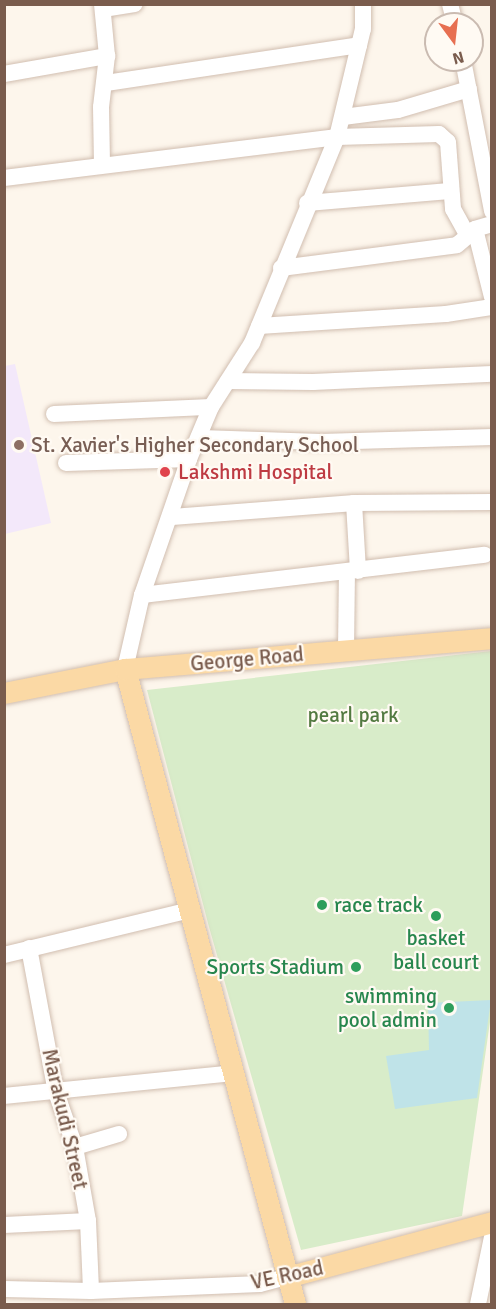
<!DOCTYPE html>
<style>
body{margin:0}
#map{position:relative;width:496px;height:1309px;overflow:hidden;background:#fdf6ec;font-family:Signika,sans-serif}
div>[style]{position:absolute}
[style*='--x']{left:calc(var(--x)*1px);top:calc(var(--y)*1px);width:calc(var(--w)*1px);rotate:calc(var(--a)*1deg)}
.education>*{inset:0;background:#f3e8fa}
.green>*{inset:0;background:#d8ecc9}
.water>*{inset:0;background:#bfe3e8}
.roads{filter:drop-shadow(0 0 2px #d1beb0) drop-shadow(0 0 2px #d1beb0)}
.minor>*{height:16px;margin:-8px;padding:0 8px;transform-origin:8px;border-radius:8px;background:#fff}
.major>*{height:21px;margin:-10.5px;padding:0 10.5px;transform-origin:10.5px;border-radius:10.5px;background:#fbd9a5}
.dots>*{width:16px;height:16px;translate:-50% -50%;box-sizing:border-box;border:3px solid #fffaf3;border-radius:50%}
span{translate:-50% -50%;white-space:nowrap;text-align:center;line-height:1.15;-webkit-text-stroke:4.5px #fffaf3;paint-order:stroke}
.education-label{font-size:21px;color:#785e54}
.left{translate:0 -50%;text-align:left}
.health-label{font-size:21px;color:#be3a42}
.street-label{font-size:21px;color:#7a5c4d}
.park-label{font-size:21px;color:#537a41}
.leisure-label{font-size:21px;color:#27864d}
.right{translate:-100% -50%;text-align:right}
.frame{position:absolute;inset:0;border:6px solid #7a5c4d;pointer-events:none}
.north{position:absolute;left:424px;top:12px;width:60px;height:60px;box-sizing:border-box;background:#fffaf3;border:2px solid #cabbb1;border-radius:50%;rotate:165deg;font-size:16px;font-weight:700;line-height:24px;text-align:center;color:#7a5c4d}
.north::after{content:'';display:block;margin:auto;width:21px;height:27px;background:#e76f51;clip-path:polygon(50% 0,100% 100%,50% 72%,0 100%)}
</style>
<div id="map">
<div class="education">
<i style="clip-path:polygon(15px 364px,51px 523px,5px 534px,5px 366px)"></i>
</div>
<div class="green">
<i style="clip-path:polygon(491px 651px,492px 1008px,462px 1216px,301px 1250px,209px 927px,147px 690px)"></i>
</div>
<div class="water">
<i style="clip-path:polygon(491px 1000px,477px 1098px,395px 1109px,386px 1056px,429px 1050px,428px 1003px)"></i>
</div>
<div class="roads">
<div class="minor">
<i style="--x:450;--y:4;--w:21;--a:76"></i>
<i style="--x:103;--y:9;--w:32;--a:-9"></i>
<i style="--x:463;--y:60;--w:154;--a:79.1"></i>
<i style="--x:4;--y:74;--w:105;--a:-9.9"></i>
<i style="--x:106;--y:83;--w:256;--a:-8.5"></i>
<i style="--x:343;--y:117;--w:55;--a:-7.3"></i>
<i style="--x:398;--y:110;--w:74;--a:-16.5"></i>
<i style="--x:102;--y:164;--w:57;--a:-91"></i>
<i style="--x:101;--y:107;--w:51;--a:-83.3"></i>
<i style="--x:107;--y:56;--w:52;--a:-95.5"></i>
<i style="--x:4;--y:178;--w:336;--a:-7"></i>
<i style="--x:337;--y:137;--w:102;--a:-1.7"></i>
<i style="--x:439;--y:134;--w:12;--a:42"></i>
<i style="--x:448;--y:142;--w:67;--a:85.7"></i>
<i style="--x:453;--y:209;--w:31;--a:61"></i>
<i style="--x:307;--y:203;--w:143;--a:-4.8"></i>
<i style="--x:492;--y:224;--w:18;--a:164"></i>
<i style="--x:475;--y:229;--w:70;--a:76"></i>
<i style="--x:281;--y:268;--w:177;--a:-7.4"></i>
<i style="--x:457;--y:245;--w:23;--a:-40"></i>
<i style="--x:259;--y:326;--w:187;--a:-3.7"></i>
<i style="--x:446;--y:314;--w:47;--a:-8.7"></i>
<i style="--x:228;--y:381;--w:85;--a:0.7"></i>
<i style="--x:313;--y:382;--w:179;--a:-2.6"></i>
<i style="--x:54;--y:414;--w:157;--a:-2.6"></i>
<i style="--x:200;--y:438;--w:121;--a:1.9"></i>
<i style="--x:321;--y:442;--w:171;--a:-1.7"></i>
<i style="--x:66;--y:463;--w:123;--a:-1.9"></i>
<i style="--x:354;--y:503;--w:68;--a:86.6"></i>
<i style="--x:172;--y:517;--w:183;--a:-4.4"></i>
<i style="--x:354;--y:503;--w:138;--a:-0.4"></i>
<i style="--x:142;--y:595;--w:345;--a:-6.7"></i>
<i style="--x:346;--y:651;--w:79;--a:-89.3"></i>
<i style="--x:125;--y:669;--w:76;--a:-77.1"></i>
<i style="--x:142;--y:595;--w:144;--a:-70.9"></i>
<i style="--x:189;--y:459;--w:56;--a:-67.1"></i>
<i style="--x:211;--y:407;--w:76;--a:-57.4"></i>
<i style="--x:252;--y:343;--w:223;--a:-67.6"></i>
<i style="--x:337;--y:137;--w:111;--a:-76.5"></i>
<i style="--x:363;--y:29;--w:25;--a:-90"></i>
<i style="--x:29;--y:948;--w:147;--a:79.4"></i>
<i style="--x:56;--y:1092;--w:58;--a:70.9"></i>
<i style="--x:75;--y:1147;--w:75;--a:80"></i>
<i style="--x:88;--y:1221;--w:70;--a:87.5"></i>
<i style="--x:4;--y:955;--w:191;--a:-13.6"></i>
<i style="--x:4;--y:1096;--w:230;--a:-5.7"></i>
<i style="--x:75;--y:1147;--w:46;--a:-16.5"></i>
<i style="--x:4;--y:1225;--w:84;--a:-2.7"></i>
<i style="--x:4;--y:1289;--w:87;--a:1.3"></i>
<i style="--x:91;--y:1291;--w:169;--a:-2.4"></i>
<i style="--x:260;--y:1284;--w:28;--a:-15"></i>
<i style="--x:478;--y:1304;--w:68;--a:-78.2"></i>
</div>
<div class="major">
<i style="--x:125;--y:669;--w:657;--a:75.01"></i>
<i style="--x:4;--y:693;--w:123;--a:-11.2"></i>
<i style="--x:125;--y:669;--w:368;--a:-4.8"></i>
<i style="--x:287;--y:1277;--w:212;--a:-15"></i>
</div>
</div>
<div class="dots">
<i style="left:19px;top:445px;background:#8d6e63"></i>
<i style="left:165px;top:472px;background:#e0444e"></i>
<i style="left:322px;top:905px;background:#2e9e5b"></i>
<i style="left:436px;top:916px;background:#2e9e5b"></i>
<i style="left:356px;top:967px;background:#2e9e5b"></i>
<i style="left:449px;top:1008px;background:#2e9e5b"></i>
</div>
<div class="education-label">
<span class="left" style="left:31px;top:445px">St. Xavier's Higher Secondary School</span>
</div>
<div class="health-label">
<span class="left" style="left:178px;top:472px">Lakshmi Hospital</span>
</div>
<div class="street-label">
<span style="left:247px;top:659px;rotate:-5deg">George Road</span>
<span style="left:65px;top:1119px;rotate:77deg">Marakudi Street</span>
<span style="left:287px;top:1275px;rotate:-12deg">VE Road</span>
</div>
<div class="park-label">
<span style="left:353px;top:715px">pearl park</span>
</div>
<div class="leisure-label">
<span class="left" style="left:334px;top:905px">race track</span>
<span style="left:436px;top:950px">basket<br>ball court</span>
<span class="right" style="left:344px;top:967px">Sports Stadium</span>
<span class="right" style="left:437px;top:1008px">swimming<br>pool admin</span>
</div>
<div class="frame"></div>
<div class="north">N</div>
</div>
